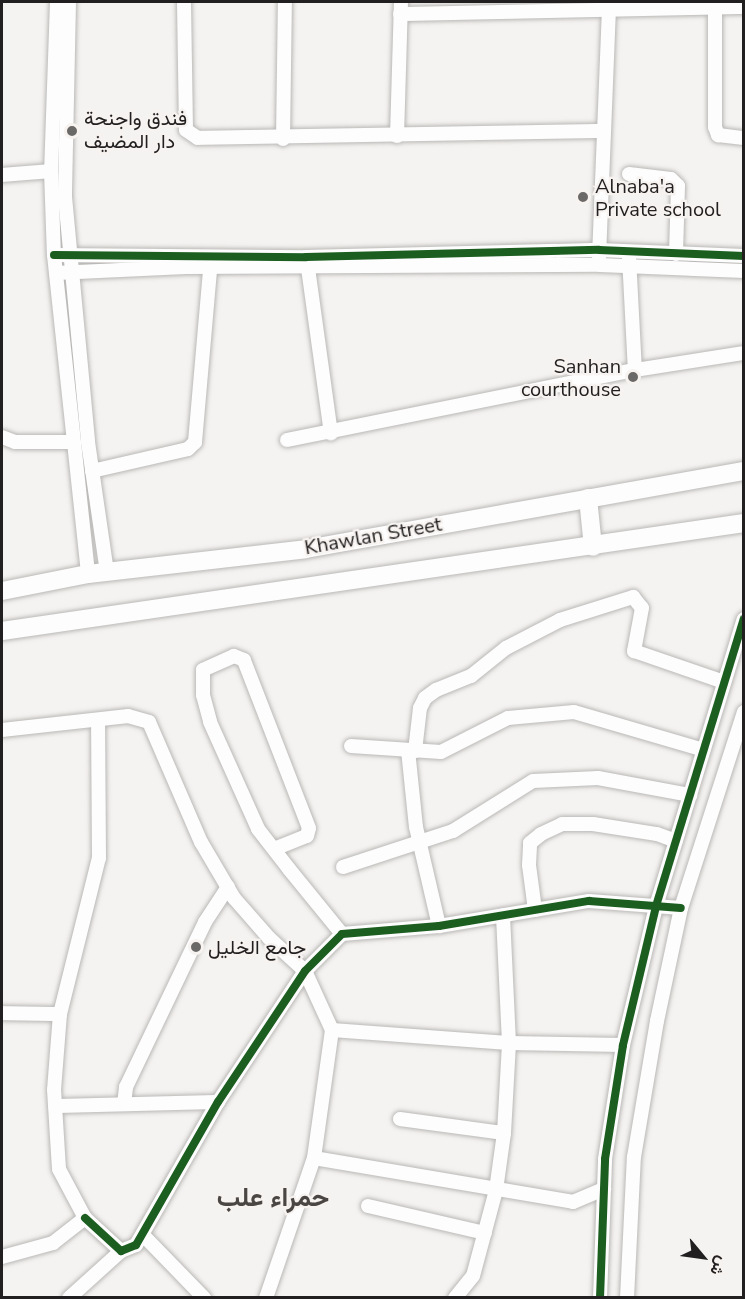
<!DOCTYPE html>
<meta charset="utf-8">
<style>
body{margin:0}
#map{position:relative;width:745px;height:1299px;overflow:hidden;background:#f5f3f1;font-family:"Nunito Sans",Vazirmatn,sans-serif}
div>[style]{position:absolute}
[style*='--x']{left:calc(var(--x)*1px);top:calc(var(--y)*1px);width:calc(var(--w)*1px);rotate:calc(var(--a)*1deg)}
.roads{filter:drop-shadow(0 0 2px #b9b8b6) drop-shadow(0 0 2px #b9b8b6)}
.minor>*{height:14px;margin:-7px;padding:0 7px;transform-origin:7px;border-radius:7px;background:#fefdfd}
.major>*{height:18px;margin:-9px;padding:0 9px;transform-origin:9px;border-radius:9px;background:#fefdfd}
.cycleway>*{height:8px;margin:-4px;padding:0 4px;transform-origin:4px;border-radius:4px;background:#1b5e20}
.dots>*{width:16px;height:16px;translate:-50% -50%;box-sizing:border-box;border:3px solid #f6f3f0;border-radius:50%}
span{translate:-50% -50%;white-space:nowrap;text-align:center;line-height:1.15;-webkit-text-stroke:4.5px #f6f3f0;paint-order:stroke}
.poi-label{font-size:20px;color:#211f1f}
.left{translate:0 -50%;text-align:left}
.right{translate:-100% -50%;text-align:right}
.street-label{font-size:20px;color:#211f1f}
.district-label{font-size:26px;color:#494644;font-weight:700}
.frame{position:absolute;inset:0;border:3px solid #211f1f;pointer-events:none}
.north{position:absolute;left:673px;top:1227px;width:60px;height:60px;-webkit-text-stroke:4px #f6f3f0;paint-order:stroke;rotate:119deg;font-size:16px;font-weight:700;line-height:24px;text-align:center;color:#211f1f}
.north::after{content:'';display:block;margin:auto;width:21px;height:27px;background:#211f1f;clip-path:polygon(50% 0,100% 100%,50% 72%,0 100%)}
</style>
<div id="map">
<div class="roads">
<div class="minor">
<i style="--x:57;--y:2;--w:169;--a:92"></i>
<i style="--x:51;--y:171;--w:84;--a:88"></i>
<i style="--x:54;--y:255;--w:321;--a:83.9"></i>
<i style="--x:69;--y:2;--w:195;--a:91.2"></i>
<i style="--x:65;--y:197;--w:246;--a:84.6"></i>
<i style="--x:88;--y:442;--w:131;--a:81.7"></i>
<i style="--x:184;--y:2;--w:128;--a:89.1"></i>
<i style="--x:186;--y:130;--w:14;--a:34"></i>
<i style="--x:198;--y:138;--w:406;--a:-1"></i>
<i style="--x:715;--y:8;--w:119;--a:90"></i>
<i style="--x:715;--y:127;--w:9;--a:69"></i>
<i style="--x:718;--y:135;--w:26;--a:7"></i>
<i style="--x:400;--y:14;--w:344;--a:-1.2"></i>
<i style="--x:397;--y:136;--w:134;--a:-88.3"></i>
<i style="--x:283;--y:139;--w:137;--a:-89.2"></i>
<i style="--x:629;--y:174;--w:42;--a:6.8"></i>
<i style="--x:671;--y:179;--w:10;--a:45"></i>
<i style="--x:678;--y:186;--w:68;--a:91.7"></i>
<i style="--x:2;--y:175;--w:49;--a:-4.7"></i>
<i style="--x:54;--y:255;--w:252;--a:0.5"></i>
<i style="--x:306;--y:257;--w:293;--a:-1.4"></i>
<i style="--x:599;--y:250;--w:145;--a:2.4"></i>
<i style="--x:599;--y:257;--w:248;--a:-87.7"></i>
<i style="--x:629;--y:257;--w:113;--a:87"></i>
<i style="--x:635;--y:370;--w:110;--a:-8.9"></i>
<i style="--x:308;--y:268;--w:167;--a:82.1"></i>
<i style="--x:56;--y:273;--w:130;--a:-2.6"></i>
<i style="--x:186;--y:267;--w:414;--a:-0.3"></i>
<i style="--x:600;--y:265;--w:144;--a:2.4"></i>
<i style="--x:2;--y:437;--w:14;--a:21"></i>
<i style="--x:15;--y:442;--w:58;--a:0"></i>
<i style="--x:287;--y:440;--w:355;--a:-11.4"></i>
<i style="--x:92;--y:471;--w:98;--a:-12.9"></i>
<i style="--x:188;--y:449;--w:10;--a:-45"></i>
<i style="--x:195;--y:442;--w:174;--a:-85"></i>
<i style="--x:2;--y:730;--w:127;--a:-6.3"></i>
<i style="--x:128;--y:716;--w:22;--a:16"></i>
<i style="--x:149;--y:722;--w:131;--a:66.6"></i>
<i style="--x:201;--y:842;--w:65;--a:59.5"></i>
<i style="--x:234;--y:898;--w:53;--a:48.8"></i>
<i style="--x:269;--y:938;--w:49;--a:42.5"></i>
<i style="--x:305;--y:971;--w:65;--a:65.4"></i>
<i style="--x:351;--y:746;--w:90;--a:3.8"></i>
<i style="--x:441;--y:752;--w:75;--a:-26.9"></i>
<i style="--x:508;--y:718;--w:66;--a:-5.2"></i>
<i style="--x:574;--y:712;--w:135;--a:16.3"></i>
<i style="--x:408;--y:750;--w:77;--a:84.1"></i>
<i style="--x:416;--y:827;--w:102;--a:76.9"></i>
<i style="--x:415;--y:751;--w:43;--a:-83.4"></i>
<i style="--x:420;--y:708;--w:11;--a:-63"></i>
<i style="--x:425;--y:698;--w:14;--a:-36"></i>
<i style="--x:436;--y:690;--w:38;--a:-22"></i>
<i style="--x:471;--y:676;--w:45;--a:-38.7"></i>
<i style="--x:506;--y:648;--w:61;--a:-27.4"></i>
<i style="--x:560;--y:620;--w:77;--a:-17.5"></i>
<i style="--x:633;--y:597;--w:14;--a:51"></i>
<i style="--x:642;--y:608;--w:44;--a:100.5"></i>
<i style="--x:634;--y:651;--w:95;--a:19"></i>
<i style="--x:274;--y:849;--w:35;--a:-22"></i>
<i style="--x:307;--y:836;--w:8;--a:-76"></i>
<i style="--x:309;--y:828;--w:180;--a:-111.2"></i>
<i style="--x:244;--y:660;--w:11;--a:-158"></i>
<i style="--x:234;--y:656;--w:34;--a:156"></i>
<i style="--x:203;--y:670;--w:25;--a:90"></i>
<i style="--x:203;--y:695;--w:28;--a:75"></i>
<i style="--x:210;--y:722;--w:117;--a:65.8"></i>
<i style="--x:258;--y:829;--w:51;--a:52.2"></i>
<i style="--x:289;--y:869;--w:84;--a:50.8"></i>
<i style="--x:343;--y:867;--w:116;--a:-18.1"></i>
<i style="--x:453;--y:831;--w:94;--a:-32"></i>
<i style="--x:533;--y:781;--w:65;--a:-2.6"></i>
<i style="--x:598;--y:778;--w:94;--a:10.5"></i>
<i style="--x:535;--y:910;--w:45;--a:-97.6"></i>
<i style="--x:529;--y:865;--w:22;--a:-87"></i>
<i style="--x:530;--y:843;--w:14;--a:-39"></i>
<i style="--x:541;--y:834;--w:23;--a:-25"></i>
<i style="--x:562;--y:824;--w:31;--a:0"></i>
<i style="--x:593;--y:824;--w:65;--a:8.9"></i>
<i style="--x:657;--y:834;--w:20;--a:20"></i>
<i style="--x:2;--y:1013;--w:58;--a:1"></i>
<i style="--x:124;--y:1104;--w:17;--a:-83"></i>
<i style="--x:126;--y:1087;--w:183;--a:-64.4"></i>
<i style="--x:205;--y:922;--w:42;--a:-56.7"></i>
<i style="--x:55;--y:1106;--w:163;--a:-1.4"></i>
<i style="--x:400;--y:1119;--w:105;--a:7.7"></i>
<i style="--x:314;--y:1158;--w:263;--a:9.6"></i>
<i style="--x:573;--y:1202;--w:34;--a:-23"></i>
<i style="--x:368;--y:1206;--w:120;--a:13"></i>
<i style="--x:85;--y:1218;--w:49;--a:42.5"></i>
<i style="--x:121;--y:1251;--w:16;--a:-22"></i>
<i style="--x:136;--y:1245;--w:165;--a:-60.2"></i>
<i style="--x:218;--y:1102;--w:157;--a:-56.4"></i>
<i style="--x:305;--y:971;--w:52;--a:-45"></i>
<i style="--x:342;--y:934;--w:97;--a:-4.7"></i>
<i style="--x:439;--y:926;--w:152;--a:-9.5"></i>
<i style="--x:589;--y:901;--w:92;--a:4.4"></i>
<i style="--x:143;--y:1235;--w:88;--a:45.9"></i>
<i style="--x:2;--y:1257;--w:53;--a:-15.4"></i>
<i style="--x:53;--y:1243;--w:41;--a:-38"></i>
<i style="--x:85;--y:1218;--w:55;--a:-118"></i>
<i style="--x:59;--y:1169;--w:79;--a:-93.6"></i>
<i style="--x:54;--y:1090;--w:76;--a:-85.5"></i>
<i style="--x:60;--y:1014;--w:161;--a:-76"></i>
<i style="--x:99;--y:858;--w:138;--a:-90.4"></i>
<i style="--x:69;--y:1298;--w:70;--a:-42.1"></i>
<i style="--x:266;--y:1298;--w:148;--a:-71.1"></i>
<i style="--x:314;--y:1158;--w:129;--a:-82"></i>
<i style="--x:332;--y:1030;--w:177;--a:4.2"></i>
<i style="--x:509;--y:1043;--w:114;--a:1"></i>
<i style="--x:455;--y:1298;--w:28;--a:-51"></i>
<i style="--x:473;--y:1276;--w:89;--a:-75"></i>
<i style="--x:496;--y:1190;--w:58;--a:-82"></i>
<i style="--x:504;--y:1133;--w:90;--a:-86.8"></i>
<i style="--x:509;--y:1043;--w:128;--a:-92.7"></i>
<i style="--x:600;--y:1298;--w:139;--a:-87.9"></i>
<i style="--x:605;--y:1159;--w:115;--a:-81"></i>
<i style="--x:623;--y:1045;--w:143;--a:-76.6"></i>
<i style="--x:656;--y:906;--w:300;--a:-73"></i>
<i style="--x:627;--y:1298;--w:141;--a:-87.2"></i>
<i style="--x:634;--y:1157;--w:138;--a:-80.4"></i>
<i style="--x:657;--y:1021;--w:116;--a:-78"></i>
<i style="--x:681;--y:908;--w:206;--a:-72.2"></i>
</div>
<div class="major">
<i style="--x:588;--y:498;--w:49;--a:84.2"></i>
<i style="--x:2;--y:591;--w:88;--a:-11.2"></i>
<i style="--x:88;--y:574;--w:219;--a:-6.5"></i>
<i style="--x:306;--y:549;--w:445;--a:-10.1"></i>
<i style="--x:2;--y:631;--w:750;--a:-8.28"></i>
</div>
</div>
<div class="cycleway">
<i style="--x:54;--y:255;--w:252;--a:0.5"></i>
<i style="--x:306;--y:257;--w:293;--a:-1.4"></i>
<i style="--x:599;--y:250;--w:145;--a:2.4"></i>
<i style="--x:85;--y:1218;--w:49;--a:42.5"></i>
<i style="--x:121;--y:1251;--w:16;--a:-22"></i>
<i style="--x:136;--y:1245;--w:165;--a:-60.2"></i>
<i style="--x:218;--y:1102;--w:157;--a:-56.4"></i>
<i style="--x:305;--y:971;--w:52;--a:-45"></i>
<i style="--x:342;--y:934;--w:97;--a:-4.7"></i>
<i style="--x:439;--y:926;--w:152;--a:-9.5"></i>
<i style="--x:589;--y:901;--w:92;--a:4.4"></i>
<i style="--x:600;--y:1298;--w:139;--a:-87.9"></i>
<i style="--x:605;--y:1159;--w:115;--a:-81"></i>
<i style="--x:623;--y:1045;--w:143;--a:-76.6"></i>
<i style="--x:656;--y:906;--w:300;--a:-73"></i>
</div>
<div class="dots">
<i style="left:72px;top:131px;background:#6b6968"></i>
<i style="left:583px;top:197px;background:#6b6968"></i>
<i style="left:633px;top:377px;background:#6b6968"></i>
<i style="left:196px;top:947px;background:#6b6968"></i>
</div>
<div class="poi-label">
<span class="left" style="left:84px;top:130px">فندق واجنحة<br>دار المضيف</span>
<span class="left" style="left:595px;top:198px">Alnaba'a<br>Private school</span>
<span class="right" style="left:621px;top:378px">Sanhan<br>courthouse</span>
<span class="left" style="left:208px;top:947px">جامع الخليل</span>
</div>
<div class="street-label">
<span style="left:373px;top:536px;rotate:-10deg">Khawlan Street</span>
</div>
<div class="district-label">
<span style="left:273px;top:1198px">حمراء علب</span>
</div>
<div class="frame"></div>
<div class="north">ش</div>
</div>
